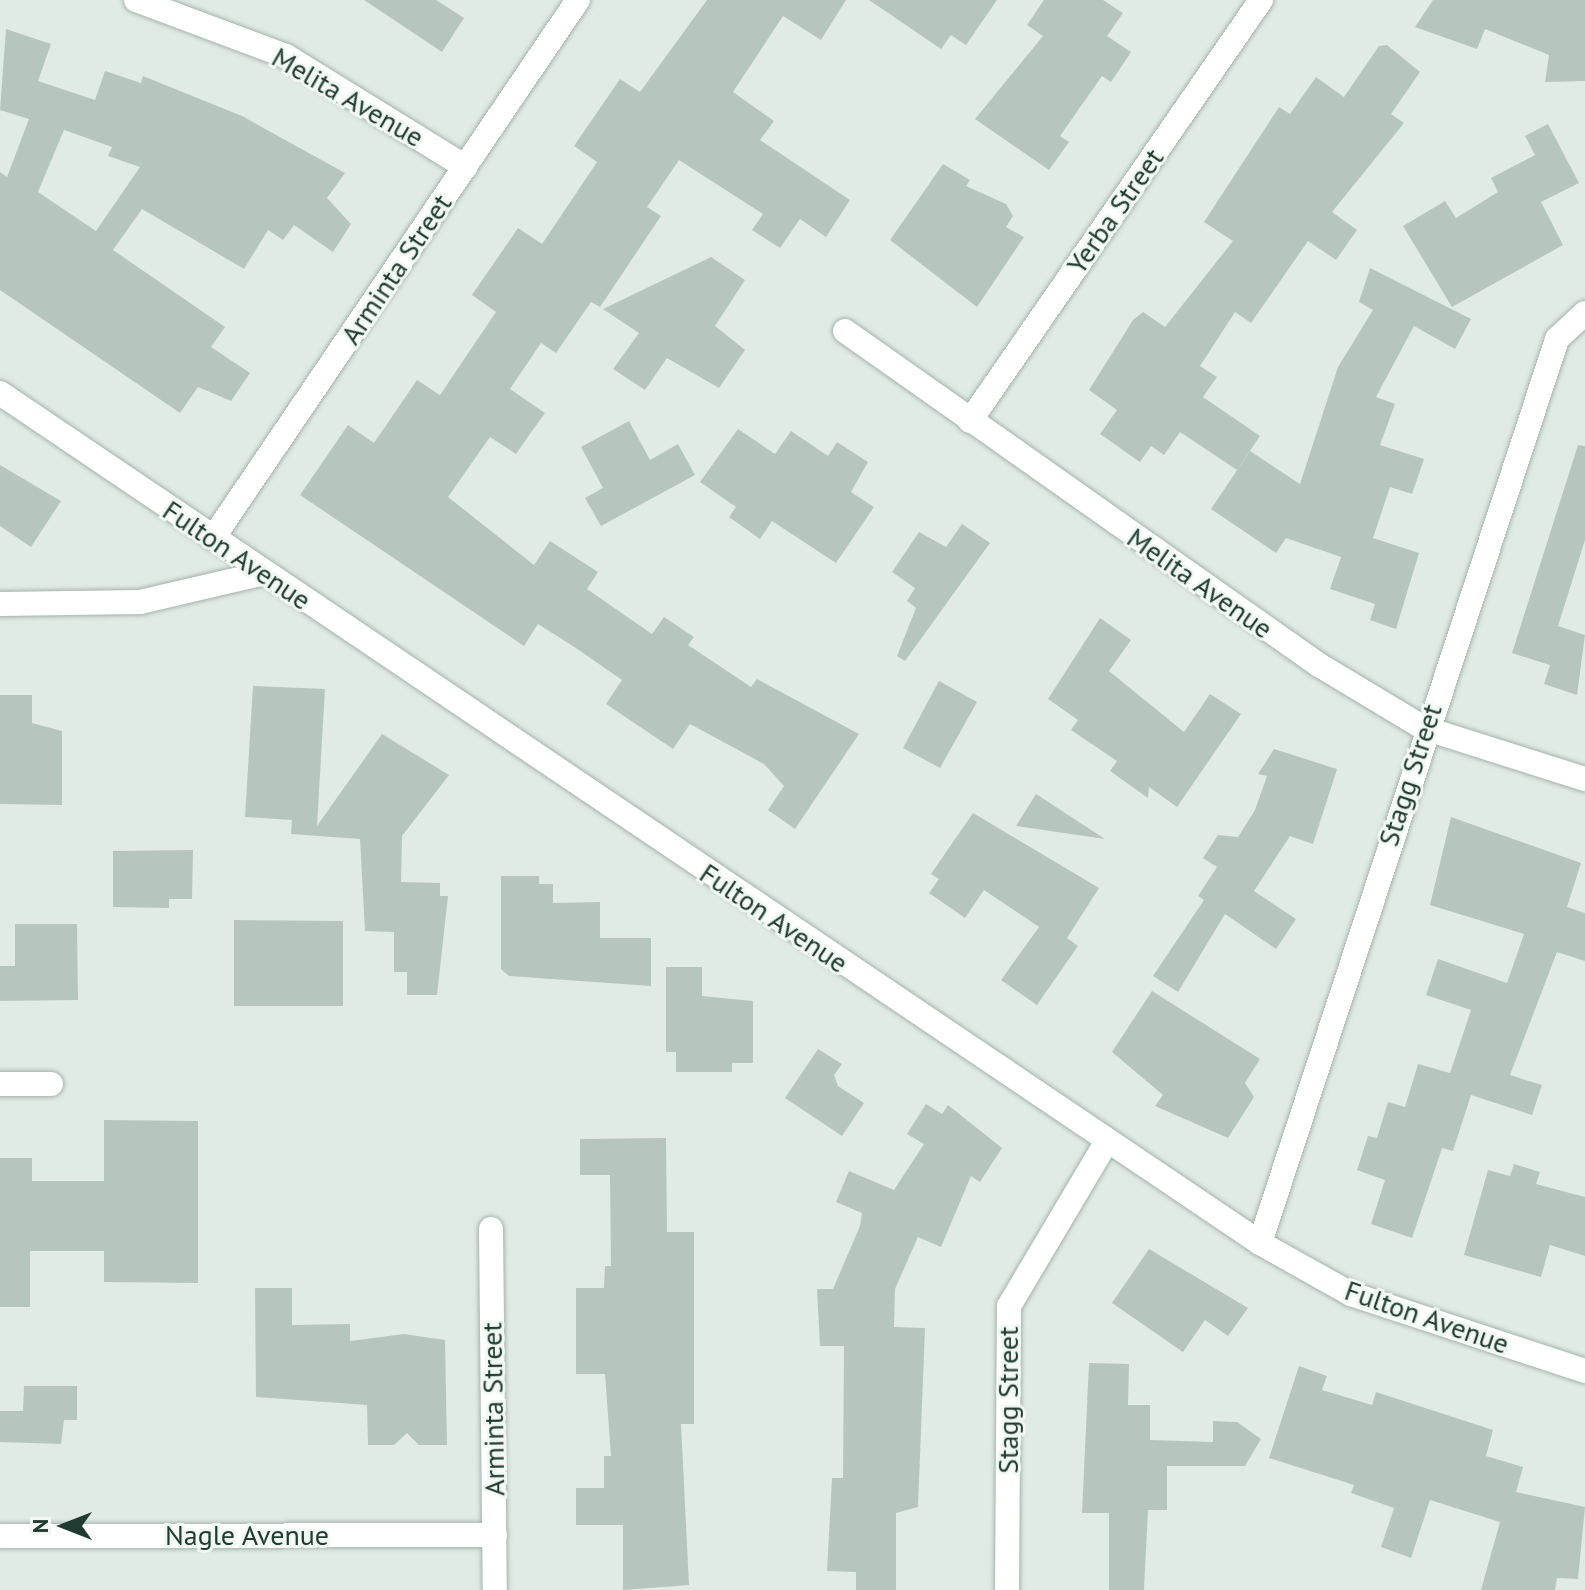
<!DOCTYPE html>
<style>
body{margin:0}
#map{position:relative;width:1585px;height:1590px;overflow:hidden;background:#e1ebe6;font-family:"PT Sans",sans-serif}
div>[style]{position:absolute}
[style*='--x']{left:calc(var(--x)*1px);top:calc(var(--y)*1px);width:calc(var(--w)*1px);rotate:calc(var(--a)*1deg)}
.building>*{inset:0;background:#b6c6be}
.roads{filter:drop-shadow(0 0 2px #a4b3ac) drop-shadow(0 0 2px #a4b3ac)}
.street>*{height:24px;margin:-12px;padding:0 12px;transform-origin:12px;border-radius:12px;background:#fff}
span{translate:-50% -50%;white-space:nowrap;text-align:center;line-height:1.15;-webkit-text-stroke:6px #f1f8f4;paint-order:stroke}
.street-label{font-size:28px;color:#223b32}
.north{position:absolute;left:24px;top:1486px;width:80px;height:80px;-webkit-text-stroke:6px #f1f8f4;paint-order:stroke;rotate:270deg;font-size:22px;font-weight:700;line-height:32px;text-align:center;color:#223b32}
.north::after{content:'';display:block;margin:auto;width:28px;height:36px;background:#223b32;clip-path:polygon(50% 0,100% 100%,50% 72%,0 100%)}
</style>
<div id="map">
<div class="building">
<i style="clip-path:polygon(364px 0,436px 0,464px 18px,442px 52px)"></i>
<i style="clip-path:polygon(707px 0,846px 0,821px 40px,783px 16px,733px 92px,774px 121px,760px 140px,850px 200px,826px 237px,800px 219px,780px 248px,752px 230px,763px 214px,679px 160px,647px 207px,661px 216px,600px 307px,591px 302px,556px 353px,541px 343px,510px 389px,545px 413px,527px 438px,516px 454px,490px 437px,448px 497px,534px 565px,550px 541px,598px 572px,587px 589px,652px 634px,664px 617px,694px 637px,688px 645px,751px 687px,757px 679px,859px 734px,795px 829px,768px 810px,784px 786px,764px 764px,690px 724px,673px 749px,606px 704px,622px 680px,576px 648px,538px 624px,524px 646px,300px 495px,348px 425px,374px 443px,417px 380px,440px 395px,496px 312px,472px 295px,518px 228px,542px 244px,597px 162px,574px 146px,620px 79px,640px 92px)"></i>
<i style="clip-path:polygon(869px 0,997px 0,966px 45px,951px 35px,941px 49px)"></i>
<i style="clip-path:polygon(1044px 0,1103px 0,1123px 13px,1107px 36px,1131px 52px,1111px 82px,1102px 76px,1060px 136px,1069px 142px,1049px 170px,975px 119px,1043px 36px,1027px 25px)"></i>
<i style="clip-path:polygon(1433px 0,1585px 0,1585px 81px,1545px 82px,1549px 55px,1485px 29px,1477px 49px,1415px 27px)"></i>
<i style="clip-path:polygon(evenodd,6px 29px,51px 44px,38px 81px,95px 100px,105px 71px,141px 83px,143px 76px,242px 116px,345px 173px,327px 198px,351px 224px,333px 252px,294px 225px,283px 240px,268px 230px,244px 269px,142px 209px,113px 250px,225px 327px,211px 347px,250px 373px,231px 401px,198px 387px,180px 413px,0 290px,0 172px,7px 177px,29px 119px,0 110px,6px 29px,64px 130px,112px 147px,108px 156px,140px 167px,96px 231px,38px 192px,64px 130px)"></i>
<i style="clip-path:polygon(1387px 45px,1420px 72px,1391px 114px,1404px 123px,1332px 212px,1357px 230px,1336px 260px,1308px 241px,1251px 323px,1235px 312px,1200px 366px,1217px 377px,1203px 397px,1260px 436px,1237px 470px,1180px 432px,1164px 455px,1151px 446px,1140px 462px,1100px 434px,1117px 410px,1089px 390px,1133px 320px,1143px 312px,1165px 327px,1233px 241px,1204px 222px,1279px 107px,1290px 114px,1316px 77px,1344px 97px,1379px 46px)"></i>
<i style="clip-path:polygon(1548px 124px,1579px 183px,1541px 202px,1563px 245px,1452px 307px,1403px 226px,1445px 201px,1456px 218px,1498px 192px,1491px 178px,1535px 155px,1525px 136px)"></i>
<i style="clip-path:polygon(943px 164px,970px 180px,966px 186px,1006px 204px,1013px 216px,1006px 227px,1024px 237px,977px 307px,890px 240px)"></i>
<i style="clip-path:polygon(711px 257px,745px 280px,715px 326px,745px 350px,719px 388px,667px 358px,645px 390px,613px 369px,639px 333px,603px 309px)"></i>
<i style="clip-path:polygon(1370px 268px,1471px 319px,1455px 349px,1414px 326px,1376px 397px,1395px 404px,1380px 445px,1424px 459px,1412px 494px,1390px 487px,1373px 538px,1419px 553px,1396px 629px,1370px 620px,1375px 604px,1330px 589px,1341px 557px,1286px 538px,1276px 553px,1211px 509px,1250px 451px,1300px 484px,1338px 367px,1373px 310px,1359px 302px)"></i>
<i style="clip-path:polygon(629px 421px,650px 460px,678px 444px,695px 475px,601px 526px,585px 498px,603px 488px,581px 447px)"></i>
<i style="clip-path:polygon(738px 429px,775px 454px,791px 431px,828px 456px,837px 442px,868px 462px,851px 492px,874px 507px,836px 563px,772px 521px,760px 539px,729px 517px,736px 507px,700px 482px)"></i>
<i style="clip-path:polygon(1578px 445px,1585px 446px,1585px 540px,1558px 626px,1585px 635px,1577px 695px,1544px 684px,1550px 665px,1512px 653px)"></i>
<i style="clip-path:polygon(0 465px,61px 501px,31px 547px,0 526px)"></i>
<i style="clip-path:polygon(962px 524px,990px 543px,905px 661px,897px 656px,916px 608px,907px 601px,915px 588px,892px 572px,919px 532px,946px 547px)"></i>
<i style="clip-path:polygon(1100px 618px,1131px 640px,1109px 671px,1184px 732px,1210px 694px,1241px 714px,1177px 807px,1149px 787px,1148px 798px,1110px 771px,1117px 761px,1071px 730px,1078px 720px,1048px 699px)"></i>
<i style="clip-path:polygon(939px 681px,977px 702px,940px 768px,903px 748px)"></i>
<i style="clip-path:polygon(253px 686px,325px 689px,317px 826px,382px 734px,449px 775px,402px 836px,401px 882px,440px 883px,440px 896px,448px 896px,437px 995px,407px 995px,407px 972px,394px 972px,394px 932px,365px 931px,360px 839px,291px 834px,292px 820px,245px 817px)"></i>
<i style="clip-path:polygon(0 695px,32px 695px,32px 723px,62px 731px,62px 805px,0 804px)"></i>
<i style="clip-path:polygon(1274px 749px,1337px 769px,1313px 844px,1290px 836px,1254px 891px,1296px 919px,1276px 949px,1225px 914px,1178px 992px,1153px 976px,1204px 900px,1198px 896px,1217px 867px,1203px 858px,1218px 835px,1238px 837px,1255px 810px,1267px 776px,1258px 774px)"></i>
<i style="clip-path:polygon(1036px 794px,1105px 839px,1016px 826px)"></i>
<i style="clip-path:polygon(973px 813px,1099px 888px,1067px 938px,1078px 946px,1037px 1005px,1001px 980px,1039px 927px,984px 890px,965px 918px,929px 893px,939px 879px,931px 874px)"></i>
<i style="clip-path:polygon(1451px 817px,1581px 863px,1567px 907px,1585px 913px,1585px 961px,1557px 952px,1510px 1075px,1542px 1085px,1532px 1115px,1471px 1095px,1453px 1151px,1442px 1148px,1412px 1238px,1371px 1224px,1385px 1180px,1357px 1170px,1368px 1136px,1377px 1138px,1388px 1102px,1405px 1107px,1418px 1064px,1450px 1073px,1471px 1010px,1426px 995px,1438px 959px,1507px 983px,1524px 934px,1430px 905px)"></i>
<i style="clip-path:polygon(193px 850px,192px 899px,169px 899px,169px 908px,113px 907px,113px 851px)"></i>
<i style="clip-path:polygon(501px 876px,539px 876px,539px 884px,553px 884px,553px 903px,600px 902px,600px 938px,651px 938px,651px 986px,509px 976px,501px 969px)"></i>
<i style="clip-path:polygon(234px 920px,343px 921px,343px 1006px,234px 1006px)"></i>
<i style="clip-path:polygon(15px 924px,77px 924px,78px 1000px,0 1001px,0 966px,15px 966px)"></i>
<i style="clip-path:polygon(666px 967px,702px 967px,702px 996px,753px 1001px,753px 1063px,732px 1063px,732px 1072px,676px 1072px,676px 1052px,666px 1052px)"></i>
<i style="clip-path:polygon(1152px 991px,1260px 1059px,1245px 1083px,1254px 1097px,1228px 1138px,1155px 1106px,1163px 1095px,1112px 1052px)"></i>
<i style="clip-path:polygon(818px 1049px,842px 1064px,834px 1075px,838px 1086px,864px 1103px,842px 1136px,785px 1098px)"></i>
<i style="clip-path:polygon(926px 1104px,942px 1114px,948px 1105px,1002px 1148px,980px 1182px,971px 1176px,941px 1247px,918px 1237px,895px 1289px,894px 1327px,925px 1328px,918px 1507px,896px 1513px,896px 1590px,856px 1590px,856px 1572px,827px 1571px,832px 1478px,843px 1478px,844px 1346px,820px 1346px,817px 1289px,833px 1289px,860px 1226px,862px 1213px,836px 1202px,849px 1171px,894px 1190px,924px 1144px,907px 1134px)"></i>
<i style="clip-path:polygon(104px 1120px,198px 1121px,198px 1283px,104px 1282px,104px 1251px,30px 1251px,30px 1307px,0 1307px,0 1158px,32px 1158px,32px 1181px,104px 1181px)"></i>
<i style="clip-path:polygon(666px 1138px,667px 1232px,694px 1232px,694px 1424px,681px 1424px,689px 1585px,623px 1590px,623px 1525px,576px 1525px,576px 1488px,604px 1488px,604px 1456px,611px 1456px,605px 1374px,576px 1374px,576px 1288px,604px 1288px,605px 1266px,611px 1266px,610px 1175px,580px 1175px,580px 1139px)"></i>
<i style="clip-path:polygon(1514px 1164px,1540px 1172px,1536px 1184px,1585px 1197px,1585px 1256px,1550px 1245px,1541px 1277px,1464px 1255px,1488px 1170px,1510px 1176px)"></i>
<i style="clip-path:polygon(1149px 1249px,1248px 1308px,1228px 1336px,1205px 1320px,1183px 1352px,1112px 1303px)"></i>
<i style="clip-path:polygon(255px 1288px,292px 1288px,292px 1325px,350px 1324px,350px 1341px,404px 1334px,445px 1340px,447px 1445px,419px 1445px,407px 1433px,394px 1445px,368px 1445px,367px 1405px,256px 1397px)"></i>
<i style="clip-path:polygon(1089px 1363px,1129px 1364px,1128px 1405px,1150px 1405px,1150px 1440px,1213px 1442px,1213px 1421px,1237px 1422px,1261px 1439px,1245px 1466px,1167px 1466px,1167px 1510px,1148px 1510px,1144px 1590px,1109px 1590px,1109px 1513px,1082px 1513px)"></i>
<i style="clip-path:polygon(1299px 1366px,1327px 1376px,1322px 1390px,1372px 1405px,1376px 1392px,1493px 1430px,1486px 1456px,1523px 1467px,1516px 1492px,1585px 1507px,1578px 1579px,1557px 1578px,1555px 1590px,1481px 1590px,1500px 1522px,1430px 1500px,1411px 1558px,1381px 1547px,1394px 1508px,1351px 1493px,1354px 1485px,1269px 1458px)"></i>
<i style="clip-path:polygon(24px 1386px,77px 1386px,77px 1420px,64px 1420px,61px 1444px,0 1442px,0 1411px,23px 1411px)"></i>
</div>
<div class="roads">
<div class="street">
<i style="--x:136;--y:0;--w:160;--a:20.5"></i>
<i style="--x:286;--y:56;--w:211;--a:31.7"></i>
<i style="--x:845;--y:331;--w:580;--a:35.17"></i>
<i style="--x:1319;--y:665;--w:122;--a:31"></i>
<i style="--x:1424;--y:728;--w:169;--a:17.6"></i>
<i style="--x:0;--y:393;--w:1520;--a:34"></i>
<i style="--x:1260;--y:1243;--w:104;--a:29.3"></i>
<i style="--x:1351;--y:1294;--w:246;--a:18.2"></i>
<i style="--x:970;--y:421;--w:512;--a:-55.35"></i>
<i style="--x:213;--y:538;--w:650;--a:-55.85"></i>
<i style="--x:0;--y:604;--w:140;--a:-0.8"></i>
<i style="--x:140;--y:602;--w:128;--a:-13.1"></i>
<i style="--x:0;--y:1084;--w:51;--a:0"></i>
<i style="--x:491;--y:1229;--w:361;--a:89.4"></i>
<i style="--x:1260;--y:1243;--w:952;--a:-71.81"></i>
<i style="--x:1557;--y:339;--w:38;--a:-43"></i>
<i style="--x:0;--y:1536;--w:495;--a:-0.1"></i>
<i style="--x:1007;--y:1590;--w:284;--a:-89.6"></i>
<i style="--x:1009;--y:1306;--w:192;--a:-59.3"></i>
</div>
</div>
<div class="street-label">
<span style="left:348px;top:97px;rotate:30deg">Melita Avenue</span>
<span style="left:1115px;top:211px;rotate:-55deg">Yerba Street</span>
<span style="left:396px;top:269px;rotate:-56deg">Arminta Street</span>
<span style="left:237px;top:555px;rotate:34deg">Fulton Avenue</span>
<span style="left:1200px;top:583px;rotate:35deg">Melita Avenue</span>
<span style="left:1410px;top:775px;rotate:-72deg">Stagg Street</span>
<span style="left:774px;top:918px;rotate:34deg">Fulton Avenue</span>
<span style="left:1427px;top:1317px;rotate:19deg">Fulton Avenue</span>
<span style="left:1008px;top:1400px;rotate:-90deg">Stagg Street</span>
<span style="left:493px;top:1409px;rotate:-91deg">Arminta Street</span>
<span style="left:247px;top:1535px">Nagle Avenue</span>
</div>
<div class="north">N</div>
</div>
